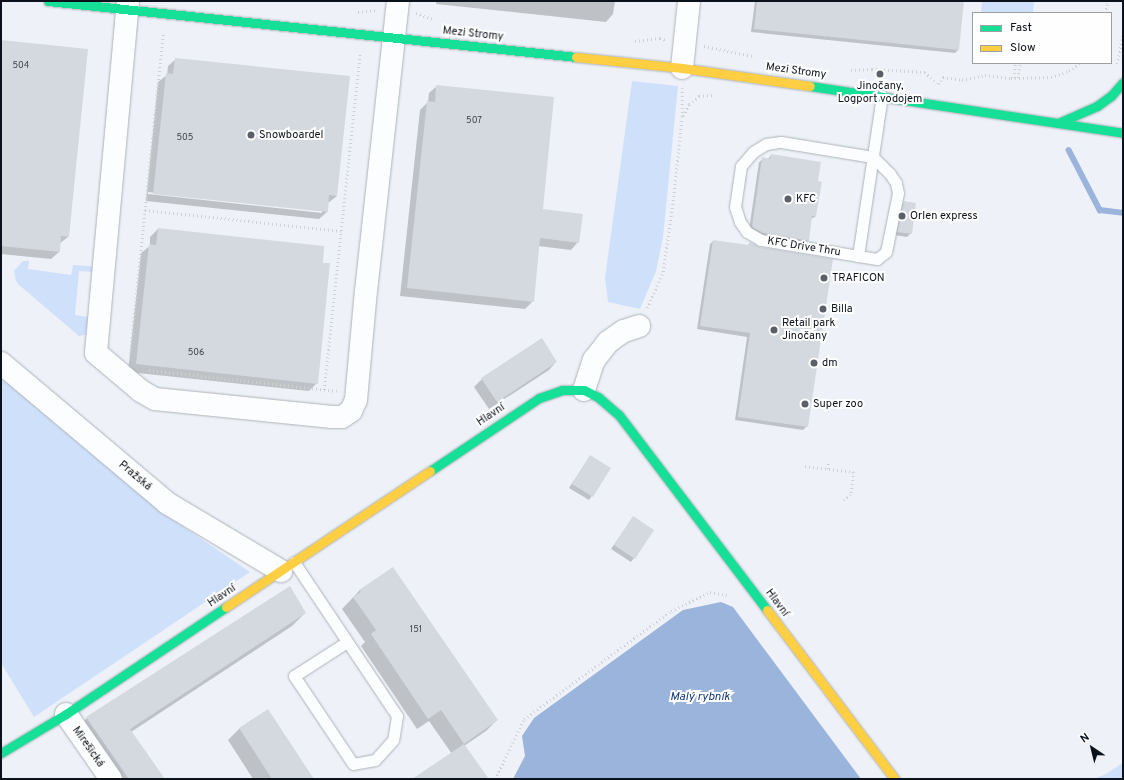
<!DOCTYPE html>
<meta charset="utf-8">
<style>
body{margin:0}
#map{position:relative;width:1124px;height:780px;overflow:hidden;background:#eef2f8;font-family:Overpass,sans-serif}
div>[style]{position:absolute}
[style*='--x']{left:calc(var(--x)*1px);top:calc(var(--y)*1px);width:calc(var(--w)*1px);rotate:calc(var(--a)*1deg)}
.green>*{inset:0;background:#cfe0fb}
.water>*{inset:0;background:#9bb4dc}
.shadow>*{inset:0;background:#0003}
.stream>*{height:5.5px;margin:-2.75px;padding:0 2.75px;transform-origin:2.75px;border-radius:2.75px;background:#9bb4dc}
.building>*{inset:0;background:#d4d9e0}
.path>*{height:2.5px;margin-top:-1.25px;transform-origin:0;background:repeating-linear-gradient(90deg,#cfd0d2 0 1px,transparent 0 4px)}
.roads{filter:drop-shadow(0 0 1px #adb2b9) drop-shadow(0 0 1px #adb2b9)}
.lane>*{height:11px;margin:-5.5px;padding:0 5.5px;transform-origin:5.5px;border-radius:5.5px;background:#fcfdfe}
.street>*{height:22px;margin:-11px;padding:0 11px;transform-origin:11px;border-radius:11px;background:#fcfdfe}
.fast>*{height:9px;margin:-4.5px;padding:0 4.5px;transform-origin:4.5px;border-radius:4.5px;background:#16e098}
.slow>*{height:9px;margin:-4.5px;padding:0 4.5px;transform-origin:4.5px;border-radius:4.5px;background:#ffcf43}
.dots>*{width:11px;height:11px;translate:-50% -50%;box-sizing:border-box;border:2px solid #fefefe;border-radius:50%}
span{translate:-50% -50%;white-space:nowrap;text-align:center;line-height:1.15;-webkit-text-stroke:4px #fefefe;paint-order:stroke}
.number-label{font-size:9px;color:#3e444c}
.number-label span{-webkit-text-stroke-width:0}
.street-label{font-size:11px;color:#0c121b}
.poi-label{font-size:11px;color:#0c121b}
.left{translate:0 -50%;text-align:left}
.water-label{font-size:12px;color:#113a7b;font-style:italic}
.frame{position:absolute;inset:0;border:2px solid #0c121b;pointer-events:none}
.legend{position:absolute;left:972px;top:12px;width:140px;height:52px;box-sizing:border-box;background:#fefefe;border:1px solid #9da0a3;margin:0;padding:5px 7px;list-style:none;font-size:12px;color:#0c121b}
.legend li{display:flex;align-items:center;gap:8px;height:20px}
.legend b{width:20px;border:1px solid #9da0a3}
.north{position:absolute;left:1072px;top:728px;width:40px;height:40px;-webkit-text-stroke:3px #fefefe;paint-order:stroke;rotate:325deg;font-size:11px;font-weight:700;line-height:16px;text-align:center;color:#0c121b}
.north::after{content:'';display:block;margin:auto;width:14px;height:18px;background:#0c121b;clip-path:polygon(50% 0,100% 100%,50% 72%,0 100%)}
</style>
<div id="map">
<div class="green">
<i style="clip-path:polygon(982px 1px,1034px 1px,1033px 13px,981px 13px)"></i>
<i style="clip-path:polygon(632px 81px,678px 86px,663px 237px,656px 271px,640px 309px,608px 302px,605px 278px)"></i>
<i style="clip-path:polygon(23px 261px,29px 261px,28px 269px,71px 275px,73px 265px,90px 266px,93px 268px,93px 272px,79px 271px,75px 315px,89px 317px,88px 332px,85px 335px,79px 336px,19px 285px,16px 281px,14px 271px)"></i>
<i style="clip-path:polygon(1px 378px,160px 511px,250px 572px,34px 717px,1px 663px)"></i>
<i style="clip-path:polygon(1123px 763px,1123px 779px,1093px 779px,1104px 775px)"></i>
</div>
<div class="water">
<i style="clip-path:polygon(721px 602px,733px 607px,861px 779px,513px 779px,525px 756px,522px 736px,534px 718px,683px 610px)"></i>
</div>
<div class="shadow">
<i style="clip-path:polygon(436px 1px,615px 1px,613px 14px,606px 22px,436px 4px)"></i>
<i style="clip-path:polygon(755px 1px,963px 1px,958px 50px,955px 53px,751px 32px)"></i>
<i style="clip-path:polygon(1px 41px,68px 237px,59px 244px,59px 252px,51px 259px,1px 254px)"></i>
<i style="clip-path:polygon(evenodd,176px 59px,337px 196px,328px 203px,327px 212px,319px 219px,146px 201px,158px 82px,167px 75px,168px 66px,176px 59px,148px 192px,322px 211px,322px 213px,148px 194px,148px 192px)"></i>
<i style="clip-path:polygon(437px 86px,542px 210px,578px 242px,571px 250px,538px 246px,533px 301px,525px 309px,400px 296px,420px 110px,428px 102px,429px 93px)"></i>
<i style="clip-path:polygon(771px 155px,816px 182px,816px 216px,811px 219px,808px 240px,804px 244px,760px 236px,749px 230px,759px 162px,763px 159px,768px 159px)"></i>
<i style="clip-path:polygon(904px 203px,911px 233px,907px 237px,894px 235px,900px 206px)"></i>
<i style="clip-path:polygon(158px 229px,317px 383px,309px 391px,128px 372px,141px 253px,150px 246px,150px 237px)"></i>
<i style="clip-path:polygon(713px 241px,747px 246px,750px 243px,807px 426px,803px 430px,735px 420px,747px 337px,697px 329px,710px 244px)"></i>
<i style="clip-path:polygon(541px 340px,556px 362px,549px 370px,489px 409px,474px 387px,482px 379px)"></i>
<i style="clip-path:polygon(590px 456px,610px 469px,589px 500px,569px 488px)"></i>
<i style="clip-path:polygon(633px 517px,634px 558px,631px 562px,611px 549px)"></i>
<i style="clip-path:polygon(360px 590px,497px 720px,486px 731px,464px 746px,485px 779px,414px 779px,452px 754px,429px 721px,417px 729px,361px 646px,365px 642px,342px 609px)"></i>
<i style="clip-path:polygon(305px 613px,292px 626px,131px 732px,164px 779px,107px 779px,74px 731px,87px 718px)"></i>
<i style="clip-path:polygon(267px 711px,312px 779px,253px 779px,228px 740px,239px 729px)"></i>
</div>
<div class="stream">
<i style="--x:1069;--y:150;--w:68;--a:62.7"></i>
<i style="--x:1100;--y:210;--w:23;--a:7"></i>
</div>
<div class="building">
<i style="clip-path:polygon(757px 1px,964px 1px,959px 50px,754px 29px)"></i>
<i style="clip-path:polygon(1px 40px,88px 49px,69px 237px,61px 236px,60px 252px,1px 246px)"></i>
<i style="clip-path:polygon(175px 58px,350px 76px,337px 196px,329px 195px,328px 212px,153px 194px,166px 73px,173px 74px)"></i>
<i style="clip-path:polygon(436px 85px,554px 97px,543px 209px,583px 214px,579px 243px,540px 238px,534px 302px,407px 288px,427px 101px,435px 102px)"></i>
<i style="clip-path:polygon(771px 154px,821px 162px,818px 181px,822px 182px,816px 216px,812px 216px,809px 241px,763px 233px,752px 227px,762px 157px,770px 159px)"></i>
<i style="clip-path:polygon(903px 201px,916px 203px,912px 234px,897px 232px)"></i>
<i style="clip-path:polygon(158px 228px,324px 246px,323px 263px,330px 263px,318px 384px,136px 364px,149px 244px,156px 245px)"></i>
<i style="clip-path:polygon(713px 240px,749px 245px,750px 242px,760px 247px,833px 259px,808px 427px,738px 417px,750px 333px,700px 326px)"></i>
<i style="clip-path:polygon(542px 338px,557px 362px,497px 402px,481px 378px)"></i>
<i style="clip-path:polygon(590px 455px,611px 468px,593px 497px,572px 484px)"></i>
<i style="clip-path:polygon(633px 516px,654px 530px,635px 559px,614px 545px)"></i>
<i style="clip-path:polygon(393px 567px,498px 720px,464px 744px,441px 710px,428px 719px,371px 634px,376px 630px,353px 597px,361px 592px,359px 590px)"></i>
<i style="clip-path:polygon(290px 586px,306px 613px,130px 729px,165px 779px,129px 779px,86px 717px)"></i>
<i style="clip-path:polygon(268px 709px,314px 779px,272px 779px,239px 728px)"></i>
<i style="clip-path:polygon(464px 744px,489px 779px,412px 779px)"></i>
</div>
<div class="path">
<i style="--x:358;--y:12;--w:19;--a:-6"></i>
<i style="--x:416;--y:13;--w:20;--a:20"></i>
<i style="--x:1105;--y:13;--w:12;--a:-76"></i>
<i style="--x:635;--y:41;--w:25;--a:-7"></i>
<i style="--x:660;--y:38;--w:6;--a:18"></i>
<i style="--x:704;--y:46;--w:49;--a:11.8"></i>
<i style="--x:1117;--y:64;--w:32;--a:-79"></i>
<i style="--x:851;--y:70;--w:21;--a:-3"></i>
<i style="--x:872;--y:69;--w:53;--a:3.2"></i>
<i style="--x:925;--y:72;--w:16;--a:45"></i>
<i style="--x:1014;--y:78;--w:15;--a:-86"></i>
<i style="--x:1018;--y:78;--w:15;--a:-82"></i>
<i style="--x:938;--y:84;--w:9;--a:-54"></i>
<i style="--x:943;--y:77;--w:19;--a:9"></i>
<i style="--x:962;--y:80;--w:24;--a:-12"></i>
<i style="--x:985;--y:75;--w:26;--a:7"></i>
<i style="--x:1011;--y:78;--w:40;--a:-1.4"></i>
<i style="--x:1051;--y:77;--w:19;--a:-18"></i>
<i style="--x:1069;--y:71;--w:14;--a:-36"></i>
<i style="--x:683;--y:116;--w:13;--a:-63"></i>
<i style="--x:689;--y:104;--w:13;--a:-39"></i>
<i style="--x:699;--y:96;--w:16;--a:-4"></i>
<i style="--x:145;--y:210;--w:197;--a:6.1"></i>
<i style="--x:647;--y:308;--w:39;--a:-66"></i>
<i style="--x:663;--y:272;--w:72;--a:-82"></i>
<i style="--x:673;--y:201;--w:84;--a:-83.9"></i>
<i style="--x:682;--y:117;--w:29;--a:-90"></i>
<i style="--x:130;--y:354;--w:323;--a:-84.1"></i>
<i style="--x:149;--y:370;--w:189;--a:6.4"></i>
<i style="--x:324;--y:390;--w:338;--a:-83.9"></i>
<i style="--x:805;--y:466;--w:49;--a:7"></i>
<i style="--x:854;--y:472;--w:23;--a:97"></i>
<i style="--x:851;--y:495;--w:9;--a:144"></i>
<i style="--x:828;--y:469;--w:7;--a:-90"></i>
<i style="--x:495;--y:779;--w:67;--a:-64.2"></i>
<i style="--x:524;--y:719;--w:182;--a:-36.3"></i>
<i style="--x:671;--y:611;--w:43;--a:-26"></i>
<i style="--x:710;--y:592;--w:20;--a:11"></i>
</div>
<div class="roads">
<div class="lane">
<i style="--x:781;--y:142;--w:93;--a:9.3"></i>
<i style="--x:873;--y:157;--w:24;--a:45"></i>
<i style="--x:890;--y:174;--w:11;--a:56"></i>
<i style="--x:896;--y:183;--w:10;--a:79"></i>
<i style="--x:898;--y:193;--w:60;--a:101.5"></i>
<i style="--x:886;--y:252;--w:11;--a:142"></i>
<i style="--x:877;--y:259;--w:118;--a:-170.7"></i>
<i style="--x:761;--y:240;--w:16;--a:-150"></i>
<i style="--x:747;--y:232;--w:12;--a:-125"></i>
<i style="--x:740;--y:222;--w:16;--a:-108"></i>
<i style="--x:735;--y:207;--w:41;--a:-81.7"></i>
<i style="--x:741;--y:166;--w:18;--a:-49"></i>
<i style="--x:753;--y:152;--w:15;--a:-32"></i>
<i style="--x:766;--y:144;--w:15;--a:-8"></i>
<i style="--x:858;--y:256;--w:162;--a:-81.5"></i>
<i style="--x:294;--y:562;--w:185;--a:56.2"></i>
<i style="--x:397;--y:716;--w:24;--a:99"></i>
<i style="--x:393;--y:740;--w:27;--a:132"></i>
<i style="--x:375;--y:760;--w:22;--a:170"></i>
<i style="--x:353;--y:764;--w:106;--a:-123.8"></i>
<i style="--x:294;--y:676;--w:63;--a:-32.7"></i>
</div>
<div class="street">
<i style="--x:128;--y:1;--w:353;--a:95.2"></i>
<i style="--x:96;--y:353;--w:59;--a:40.2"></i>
<i style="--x:141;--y:391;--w:16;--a:30"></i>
<i style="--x:155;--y:399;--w:178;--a:5.8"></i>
<i style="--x:332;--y:417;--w:10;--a:0"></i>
<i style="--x:342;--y:417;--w:11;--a:-34"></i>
<i style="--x:351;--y:411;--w:12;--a:-66"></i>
<i style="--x:356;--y:400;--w:109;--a:-84.8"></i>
<i style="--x:366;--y:291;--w:292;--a:-83.7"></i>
<i style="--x:682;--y:68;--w:67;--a:-84"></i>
<i style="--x:1;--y:363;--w:217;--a:40.1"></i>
<i style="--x:167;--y:503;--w:133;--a:30.8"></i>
<i style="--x:584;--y:390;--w:32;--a:-72"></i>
<i style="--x:594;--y:360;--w:23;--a:-52"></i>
<i style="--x:608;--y:342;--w:19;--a:-35"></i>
<i style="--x:624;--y:331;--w:16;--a:-18"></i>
<i style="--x:66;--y:714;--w:79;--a:55.3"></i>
</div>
<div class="fast">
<i style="--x:48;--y:1;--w:531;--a:6.05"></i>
<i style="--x:810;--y:86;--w:317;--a:8.5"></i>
<i style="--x:1058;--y:123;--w:43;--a:-23.6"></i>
<i style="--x:1097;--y:106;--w:17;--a:-36"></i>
<i style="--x:1111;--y:96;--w:18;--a:-49"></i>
<i style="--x:430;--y:471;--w:131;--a:-33.8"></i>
<i style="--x:539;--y:398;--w:24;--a:-19"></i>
<i style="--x:562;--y:390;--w:22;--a:0"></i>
<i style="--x:584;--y:390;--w:16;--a:27"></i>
<i style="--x:598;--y:397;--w:28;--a:41"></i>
<i style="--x:619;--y:415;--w:245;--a:52.8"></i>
<i style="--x:1;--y:753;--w:76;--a:-31"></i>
<i style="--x:66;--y:714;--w:192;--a:-33.8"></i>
</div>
<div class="slow">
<i style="--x:576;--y:57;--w:107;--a:5.9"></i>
<i style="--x:682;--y:68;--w:129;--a:8"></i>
<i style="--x:226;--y:607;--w:245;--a:-33.7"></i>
<i style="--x:767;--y:610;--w:212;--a:52.9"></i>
</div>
</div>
<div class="dots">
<i style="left:880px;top:74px;background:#5b6068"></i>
<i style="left:251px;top:135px;background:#5b6068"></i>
<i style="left:788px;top:199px;background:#5b6068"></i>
<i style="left:902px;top:216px;background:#5b6068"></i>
<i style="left:824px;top:278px;background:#5b6068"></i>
<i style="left:823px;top:309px;background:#5b6068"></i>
<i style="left:774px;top:330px;background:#5b6068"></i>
<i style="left:814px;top:363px;background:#5b6068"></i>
<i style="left:805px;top:404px;background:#5b6068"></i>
</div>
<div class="number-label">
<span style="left:21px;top:66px">504</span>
<span style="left:474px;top:121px">507</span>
<span style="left:185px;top:138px">505</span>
<span style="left:196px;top:353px">506</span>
<span style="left:416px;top:630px">151</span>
</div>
<div class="street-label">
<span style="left:473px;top:34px;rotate:6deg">Mezi Stromy</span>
<span style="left:796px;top:71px;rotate:8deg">Mezi Stromy</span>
<span style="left:804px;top:247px;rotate:9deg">KFC Drive Thru</span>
<span style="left:491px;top:415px;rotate:-34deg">Hlavní</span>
<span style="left:135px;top:476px;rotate:40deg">Pražská</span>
<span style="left:222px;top:596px;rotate:-34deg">Hlavní</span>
<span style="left:777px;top:603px;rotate:53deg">Hlavní</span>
<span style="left:88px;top:747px;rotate:55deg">Mirešická</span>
</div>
<div class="poi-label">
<span style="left:880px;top:93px">Jinočany,<br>Logport vodojem</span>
<span class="left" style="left:259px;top:135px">Snowboardel</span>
<span class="left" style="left:796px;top:199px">KFC</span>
<span class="left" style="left:910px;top:216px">Orlen express</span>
<span class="left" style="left:832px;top:278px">TRAFICON</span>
<span class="left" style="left:831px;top:309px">Billa</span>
<span class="left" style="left:782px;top:330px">Retail park<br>Jinočany</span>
<span class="left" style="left:822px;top:363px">dm</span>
<span class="left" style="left:813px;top:404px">Super zoo</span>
</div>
<div class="water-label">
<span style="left:700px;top:698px">Malý rybník</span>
</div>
<div class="frame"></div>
<ul class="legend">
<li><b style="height:5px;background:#16e098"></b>Fast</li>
<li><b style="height:5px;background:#ffcf43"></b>Slow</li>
</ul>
<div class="north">N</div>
</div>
